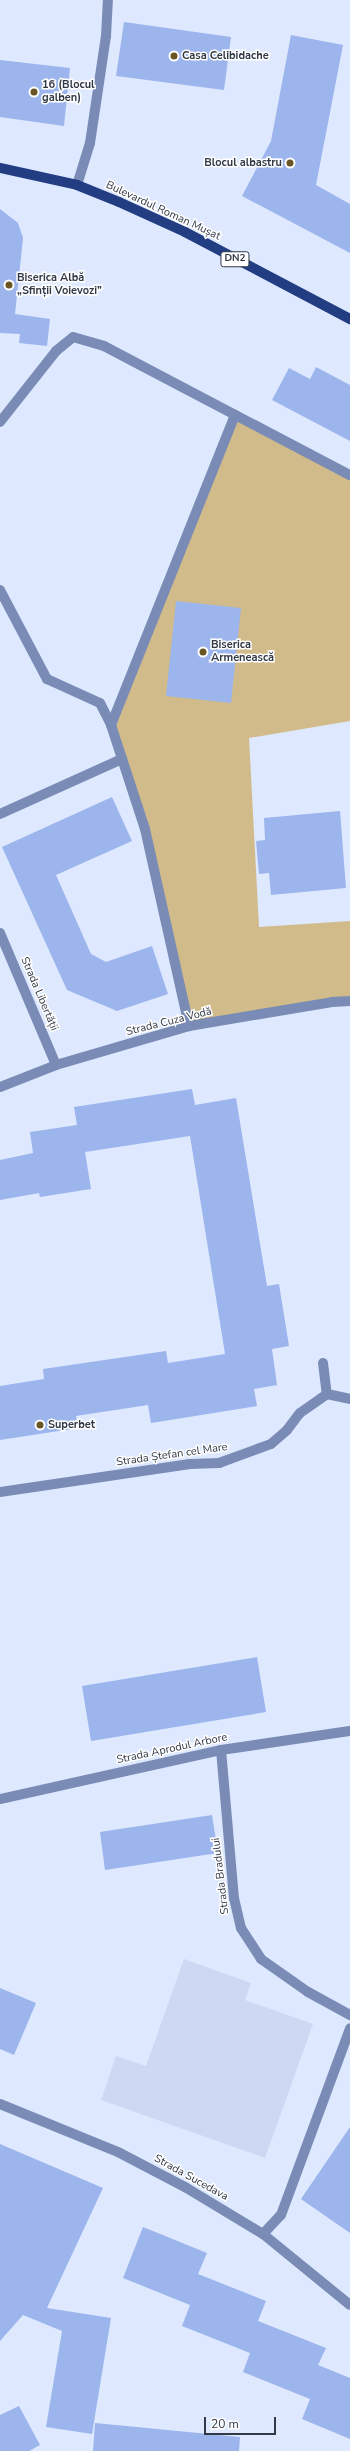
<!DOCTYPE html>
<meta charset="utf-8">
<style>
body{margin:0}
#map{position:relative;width:350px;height:2451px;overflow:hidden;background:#dee8ff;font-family:"Nunito Sans",sans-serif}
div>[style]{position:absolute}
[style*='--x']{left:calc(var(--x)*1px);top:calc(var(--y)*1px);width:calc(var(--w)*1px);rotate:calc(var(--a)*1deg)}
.built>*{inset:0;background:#cdd8f3}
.green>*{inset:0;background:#d1bb8a}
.building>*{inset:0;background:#9cb5ec}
.minor>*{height:10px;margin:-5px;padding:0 5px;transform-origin:5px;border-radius:5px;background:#7a8cb5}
.major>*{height:10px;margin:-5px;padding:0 5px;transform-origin:5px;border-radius:5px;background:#233d83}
.dots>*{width:11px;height:11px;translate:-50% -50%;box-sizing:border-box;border:2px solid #fff;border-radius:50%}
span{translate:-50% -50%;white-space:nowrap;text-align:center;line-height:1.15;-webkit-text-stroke:3px #fff;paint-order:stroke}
.shield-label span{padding:1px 3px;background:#fff;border:1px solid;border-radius:3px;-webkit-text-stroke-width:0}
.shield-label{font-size:10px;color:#313846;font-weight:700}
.poi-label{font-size:11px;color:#313846;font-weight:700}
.left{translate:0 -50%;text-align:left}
.right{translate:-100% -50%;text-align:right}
.street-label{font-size:11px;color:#313846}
.scale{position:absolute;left:204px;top:2417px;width:72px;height:18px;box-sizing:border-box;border:2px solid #313846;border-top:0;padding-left:5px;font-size:12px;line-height:14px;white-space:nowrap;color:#313846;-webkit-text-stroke:3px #fff;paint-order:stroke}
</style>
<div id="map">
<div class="built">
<i style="clip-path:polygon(184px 1959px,251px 1983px,245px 2000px,313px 2024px,265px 2158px,101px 2100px,116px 2056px,146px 2066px)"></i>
</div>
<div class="green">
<i style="clip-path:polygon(235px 415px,350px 475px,350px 721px,249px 738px,259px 927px,350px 921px,350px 1003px,189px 1026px,145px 829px,111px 725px)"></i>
</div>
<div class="building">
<i style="clip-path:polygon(124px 22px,231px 37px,224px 90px,116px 76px)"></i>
<i style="clip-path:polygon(291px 35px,343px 45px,316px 185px,350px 204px,350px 253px,242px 196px,271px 141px)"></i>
<i style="clip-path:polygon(0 60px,70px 68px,64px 126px,0 117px)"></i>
<i style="clip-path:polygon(0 209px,18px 223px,23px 238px,15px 314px,50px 319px,47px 346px,19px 343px,20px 334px,0 333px)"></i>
<i style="clip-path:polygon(316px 367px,350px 385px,350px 441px,272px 400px,289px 368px,310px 379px)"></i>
<i style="clip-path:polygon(176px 601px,241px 608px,231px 703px,166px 696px)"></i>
<i style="clip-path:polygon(112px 797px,132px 841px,56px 875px,91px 954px,106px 962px,152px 946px,168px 994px,117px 1011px,67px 990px,2px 847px)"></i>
<i style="clip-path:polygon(340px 811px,346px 888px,271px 895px,269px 873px,259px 874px,256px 841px,265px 840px,264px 818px)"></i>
<i style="clip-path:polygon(192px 1089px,195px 1105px,236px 1098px,267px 1286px,279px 1284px,289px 1346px,272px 1349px,277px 1385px,254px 1389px,257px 1406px,151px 1423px,148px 1405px,76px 1416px,78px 1428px,0 1440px,0 1386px,44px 1379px,43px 1369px,166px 1351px,168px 1363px,225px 1354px,190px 1136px,85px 1152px,91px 1189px,40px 1197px,39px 1193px,0 1200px,0 1160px,33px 1153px,30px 1132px,77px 1125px,74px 1107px)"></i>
<i style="clip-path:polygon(257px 1657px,266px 1712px,91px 1741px,82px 1686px)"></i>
<i style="clip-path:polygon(212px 1815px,218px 1853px,105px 1870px,100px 1832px)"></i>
<i style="clip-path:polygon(0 1988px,36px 2003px,14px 2055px,0 2049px)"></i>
<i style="clip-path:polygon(350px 2127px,350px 2233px,301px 2199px)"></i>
<i style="clip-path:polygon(0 2144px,103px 2188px,47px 2308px,111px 2318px,92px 2434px,46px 2427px,62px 2331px,23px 2315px,0 2341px)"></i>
<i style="clip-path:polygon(143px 2227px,207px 2253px,198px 2274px,266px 2301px,258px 2321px,326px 2348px,318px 2365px,350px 2378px,350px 2439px,302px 2419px,310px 2399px,243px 2372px,250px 2353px,182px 2326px,190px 2305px,123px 2278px)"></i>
<i style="clip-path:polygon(19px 2406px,40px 2445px,29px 2451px,0 2451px,0 2415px)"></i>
<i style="clip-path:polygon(95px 2423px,240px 2437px,239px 2451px,93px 2451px)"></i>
</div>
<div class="minor">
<i style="--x:77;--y:185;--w:44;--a:-72.8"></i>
<i style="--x:90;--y:143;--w:108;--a:-81.5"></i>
<i style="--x:106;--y:36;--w:36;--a:-87"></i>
<i style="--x:0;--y:422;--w:90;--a:-51.7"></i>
<i style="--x:56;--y:351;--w:22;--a:-39"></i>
<i style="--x:73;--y:337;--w:32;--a:16"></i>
<i style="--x:104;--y:346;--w:278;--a:27.7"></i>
<i style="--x:0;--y:590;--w:101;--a:62.2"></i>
<i style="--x:47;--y:679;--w:58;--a:24.4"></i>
<i style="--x:100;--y:703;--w:25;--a:63"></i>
<i style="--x:111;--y:725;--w:109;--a:71.9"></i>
<i style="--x:145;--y:829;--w:202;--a:77.4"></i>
<i style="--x:111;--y:725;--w:334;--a:-68.2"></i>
<i style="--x:0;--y:814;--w:134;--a:-24.3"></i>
<i style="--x:0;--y:933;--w:143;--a:67"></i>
<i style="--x:0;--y:1087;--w:60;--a:-21.4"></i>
<i style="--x:56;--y:1065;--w:139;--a:-16.3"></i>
<i style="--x:189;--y:1026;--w:145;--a:-9.5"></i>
<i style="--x:332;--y:1002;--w:18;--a:-3"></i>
<i style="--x:323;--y:1363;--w:31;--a:83"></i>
<i style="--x:0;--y:1492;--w:192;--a:-8.4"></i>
<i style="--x:190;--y:1464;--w:29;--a:-2"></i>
<i style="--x:219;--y:1463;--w:55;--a:-20.1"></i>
<i style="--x:271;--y:1444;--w:21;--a:-41"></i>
<i style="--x:287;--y:1430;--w:21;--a:-53"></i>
<i style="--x:300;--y:1413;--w:33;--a:-35"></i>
<i style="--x:327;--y:1394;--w:24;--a:12"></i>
<i style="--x:221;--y:1750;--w:149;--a:85"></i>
<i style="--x:234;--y:1898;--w:31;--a:77"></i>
<i style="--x:241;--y:1928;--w:37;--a:57"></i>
<i style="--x:261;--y:1959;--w:57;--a:35.1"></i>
<i style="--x:308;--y:1992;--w:48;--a:28.7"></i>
<i style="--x:0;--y:1799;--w:226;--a:-12.5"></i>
<i style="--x:221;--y:1750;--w:130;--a:-8.4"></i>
<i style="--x:0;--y:2104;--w:127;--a:22.1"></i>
<i style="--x:118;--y:2152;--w:76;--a:27.6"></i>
<i style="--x:185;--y:2187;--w:91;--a:31.1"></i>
<i style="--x:263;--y:2234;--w:112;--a:39.2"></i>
<i style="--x:263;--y:2234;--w:26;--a:-47"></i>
<i style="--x:281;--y:2215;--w:199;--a:-69.7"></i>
</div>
<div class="major">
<i style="--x:0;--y:168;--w:79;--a:12.4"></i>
<i style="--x:77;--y:185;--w:45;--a:22"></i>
<i style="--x:119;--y:202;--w:72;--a:24.4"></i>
<i style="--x:185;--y:232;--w:187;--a:27.8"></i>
</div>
<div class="dots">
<i style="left:174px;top:56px;background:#695423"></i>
<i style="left:34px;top:92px;background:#695423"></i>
<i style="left:290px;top:163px;background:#695423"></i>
<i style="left:9px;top:285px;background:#695423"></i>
<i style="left:203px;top:652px;background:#695423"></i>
<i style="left:40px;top:1425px;background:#695423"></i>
</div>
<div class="shield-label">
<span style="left:235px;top:259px">DN2</span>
</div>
<div class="poi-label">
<span class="left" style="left:182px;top:56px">Casa Celibidache</span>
<span class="left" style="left:42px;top:92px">16 (Blocul<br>galben)</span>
<span class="right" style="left:282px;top:163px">Blocul albastru</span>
<span class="left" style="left:17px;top:285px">Biserica Albă<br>„Sfinții Voievozi”</span>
<span class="left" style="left:211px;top:652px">Biserica<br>Armenească</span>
<span class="left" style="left:48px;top:1425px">Superbet</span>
</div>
<div class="street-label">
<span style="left:163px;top:211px;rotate:25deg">Bulevardul Roman Mușat</span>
<span style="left:39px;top:994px;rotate:67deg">Strada Libertății</span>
<span style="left:169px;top:1022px;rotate:-14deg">Strada Cuza Vodă</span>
<span style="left:172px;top:1455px;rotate:-8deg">Strada Ștefan cel Mare</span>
<span style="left:172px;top:1749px;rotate:-12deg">Strada Aprodul Arbore</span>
<span style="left:221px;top:1876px;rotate:-97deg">Strada Bradului</span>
<span style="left:191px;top:2178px;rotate:29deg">Strada Sucedava</span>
</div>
<div class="scale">20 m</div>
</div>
